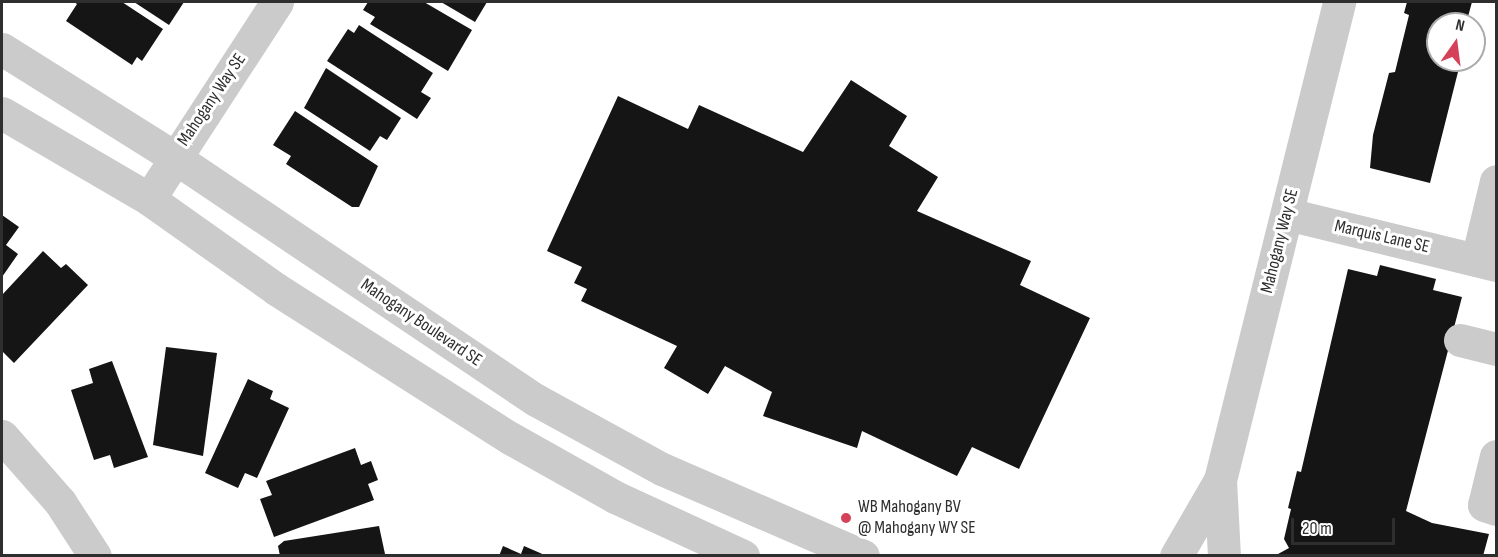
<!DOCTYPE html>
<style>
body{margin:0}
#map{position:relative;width:1498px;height:557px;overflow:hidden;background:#fff;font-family:"Sofia Sans Condensed",sans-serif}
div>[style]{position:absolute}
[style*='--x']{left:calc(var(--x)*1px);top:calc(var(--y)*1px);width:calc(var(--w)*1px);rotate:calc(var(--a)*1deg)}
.building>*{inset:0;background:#151515}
.minor>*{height:33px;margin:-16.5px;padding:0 16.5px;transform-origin:16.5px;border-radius:16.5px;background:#cbcbcb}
.dots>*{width:16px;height:16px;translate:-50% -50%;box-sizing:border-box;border:3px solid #fff;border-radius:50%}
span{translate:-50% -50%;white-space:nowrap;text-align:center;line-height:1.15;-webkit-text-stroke:6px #fff;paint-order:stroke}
.street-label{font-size:18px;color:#2e2e2e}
.poi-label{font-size:18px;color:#2e2e2e}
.left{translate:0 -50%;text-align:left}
.frame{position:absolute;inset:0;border:3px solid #2e2e2e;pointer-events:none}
.north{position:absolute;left:1426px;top:12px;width:60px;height:60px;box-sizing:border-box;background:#fff;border:2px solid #ababab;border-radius:50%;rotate:14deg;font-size:16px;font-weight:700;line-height:24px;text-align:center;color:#2e2e2e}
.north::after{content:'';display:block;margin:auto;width:21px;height:27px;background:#d54159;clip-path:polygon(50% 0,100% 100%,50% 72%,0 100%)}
.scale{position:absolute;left:1291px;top:518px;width:104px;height:27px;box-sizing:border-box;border:3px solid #2e2e2e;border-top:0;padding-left:8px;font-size:18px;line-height:21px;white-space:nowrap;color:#2e2e2e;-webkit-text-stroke:4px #fff;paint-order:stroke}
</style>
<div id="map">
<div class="building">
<i style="clip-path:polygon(74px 2px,122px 2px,163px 29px,142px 61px,137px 57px,132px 65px,66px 21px,77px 4px)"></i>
<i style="clip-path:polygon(134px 2px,184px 2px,169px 25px)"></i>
<i style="clip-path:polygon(368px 2px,424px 2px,472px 30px,448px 71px,370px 24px,375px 17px,363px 10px)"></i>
<i style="clip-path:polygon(441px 2px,487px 2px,475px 22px)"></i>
<i style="clip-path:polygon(1407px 2px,1472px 2px,1466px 24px,1438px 24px,1438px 60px,1461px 60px,1430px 183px,1370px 168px,1373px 135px,1389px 73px,1395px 72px,1409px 15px,1404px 13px)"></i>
<i style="clip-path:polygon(359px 25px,433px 73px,421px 92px,431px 98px,417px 119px,327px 61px,348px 29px,354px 33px)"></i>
<i style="clip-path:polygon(326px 68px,401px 118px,387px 140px,380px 136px,370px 151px,304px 108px)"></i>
<i style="clip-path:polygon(851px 80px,907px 116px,889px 146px,938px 177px,917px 211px,1031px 261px,1020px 285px,1090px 318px,1019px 469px,972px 447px,957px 476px,862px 431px,857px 448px,763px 416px,772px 392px,725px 366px,708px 394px,664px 368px,677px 346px,581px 301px,587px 289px,574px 283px,582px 267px,547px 251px,618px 96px,688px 129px,699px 105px,803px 152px)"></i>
<i style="clip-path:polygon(295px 111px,378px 166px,359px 207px,352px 207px,286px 164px,291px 156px,273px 145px)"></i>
<i style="clip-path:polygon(2px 215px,19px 227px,6px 245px,18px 254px,2px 277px)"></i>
<i style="clip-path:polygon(43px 251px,61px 268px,66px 264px,88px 285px,14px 363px,2px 351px,2px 295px)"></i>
<i style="clip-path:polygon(1380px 265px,1436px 279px,1433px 290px,1462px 297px,1406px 511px,1432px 523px,1489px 534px,1483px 556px,1278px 554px,1289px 548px,1284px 539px,1291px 509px,1288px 508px,1297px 471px,1301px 472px,1348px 269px,1377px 276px)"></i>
<i style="clip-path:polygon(166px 347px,217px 353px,203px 456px,153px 445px)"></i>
<i style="clip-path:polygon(112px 361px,148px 457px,114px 468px,110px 455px,94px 460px,71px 390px,93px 383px,89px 369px)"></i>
<i style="clip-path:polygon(248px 379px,273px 391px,270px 399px,289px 408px,257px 478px,245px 473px,238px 488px,205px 473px)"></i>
<i style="clip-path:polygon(355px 448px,361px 465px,371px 461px,378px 480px,368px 484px,374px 500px,274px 537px,260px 499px,272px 495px,266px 481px)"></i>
<i style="clip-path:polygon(379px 526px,385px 554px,280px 556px,278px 546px,284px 541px)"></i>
<i style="clip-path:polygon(503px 546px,521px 554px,524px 546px,547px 556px,499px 556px)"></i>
</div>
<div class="minor">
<i style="--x:2;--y:49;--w:203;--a:32.1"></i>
<i style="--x:174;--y:157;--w:436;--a:33.9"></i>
<i style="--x:536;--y:400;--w:144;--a:28.7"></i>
<i style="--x:662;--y:469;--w:219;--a:23.4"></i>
<i style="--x:2;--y:113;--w:170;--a:30.3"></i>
<i style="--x:149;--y:199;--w:156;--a:35.3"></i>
<i style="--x:276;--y:289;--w:277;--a:32.5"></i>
<i style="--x:510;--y:438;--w:120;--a:29.3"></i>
<i style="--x:615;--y:497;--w:141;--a:24.7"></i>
<i style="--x:149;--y:199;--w:235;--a:-57"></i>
<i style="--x:1287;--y:214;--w:215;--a:13.7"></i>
<i style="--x:1477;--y:260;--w:81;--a:-76.5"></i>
<i style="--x:1460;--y:340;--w:37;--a:14"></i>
<i style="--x:2;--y:436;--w:88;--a:48.7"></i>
<i style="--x:60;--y:502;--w:64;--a:57.1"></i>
<i style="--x:1496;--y:456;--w:50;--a:103.8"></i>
<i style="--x:1484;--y:505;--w:13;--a:18"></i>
<i style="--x:1220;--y:480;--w:76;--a:87"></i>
<i style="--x:1176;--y:556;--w:88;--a:-59.9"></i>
<i style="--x:1220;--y:480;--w:493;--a:-76"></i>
</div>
<div class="dots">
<i style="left:846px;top:518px;background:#d54159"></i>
</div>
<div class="street-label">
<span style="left:212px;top:100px;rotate:-56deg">Mahogany Way SE</span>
<span style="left:1382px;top:237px;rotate:13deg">Marquis Lane SE</span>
<span style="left:1280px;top:241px;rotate:-76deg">Mahogany Way SE</span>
<span style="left:421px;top:323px;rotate:34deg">Mahogany Boulevard SE</span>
</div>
<div class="poi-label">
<span class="left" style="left:858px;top:518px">WB Mahogany BV<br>@ Mahogany WY SE</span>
</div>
<div class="frame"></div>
<div class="north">N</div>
<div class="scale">20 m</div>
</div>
